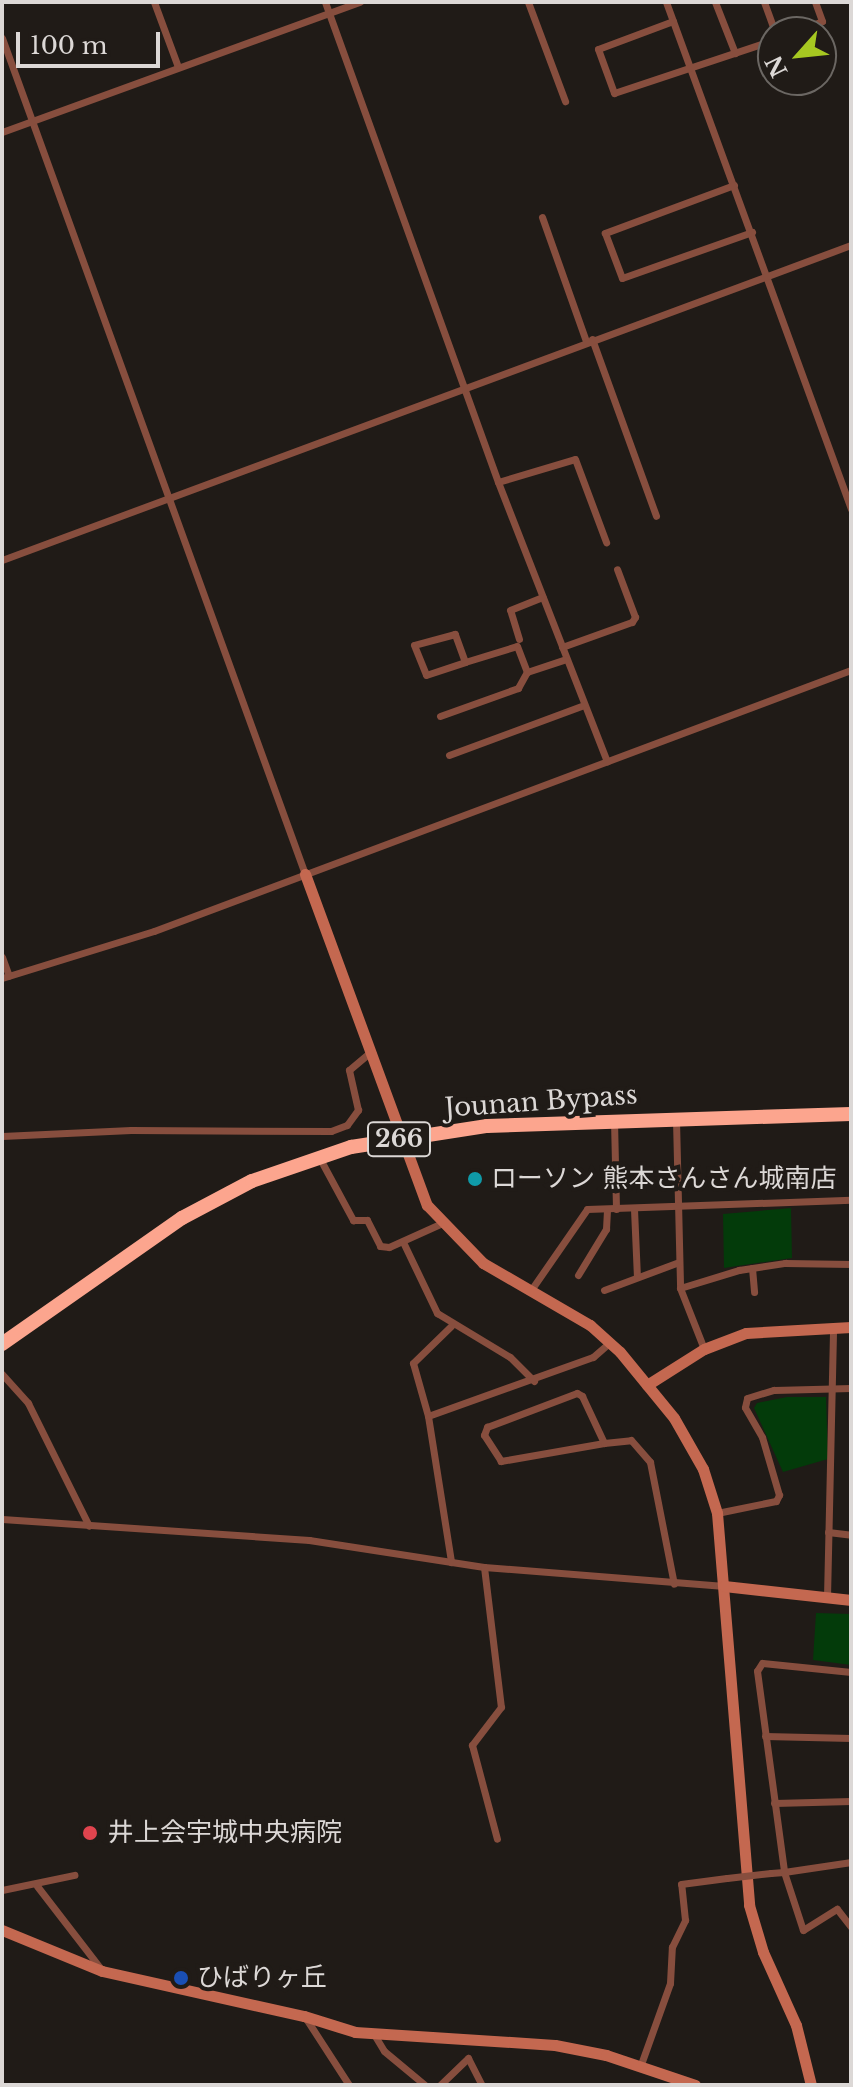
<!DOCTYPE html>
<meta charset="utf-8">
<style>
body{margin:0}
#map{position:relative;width:853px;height:2087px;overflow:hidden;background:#201b17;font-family:"Libre Baskerville","Noto Sans JP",serif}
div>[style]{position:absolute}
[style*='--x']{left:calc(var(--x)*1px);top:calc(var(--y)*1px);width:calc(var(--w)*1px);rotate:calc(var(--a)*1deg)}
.green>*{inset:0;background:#033b0a}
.street>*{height:7px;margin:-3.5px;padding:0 3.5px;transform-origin:3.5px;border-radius:3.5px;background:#874e3e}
.secondary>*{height:11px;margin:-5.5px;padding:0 5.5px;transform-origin:5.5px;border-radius:5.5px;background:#c46850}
.highway>*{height:14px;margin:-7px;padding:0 7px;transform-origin:7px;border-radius:7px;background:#fca58e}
.street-bridge>*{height:7px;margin:-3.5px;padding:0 3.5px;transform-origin:3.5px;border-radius:3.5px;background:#874e3e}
.dots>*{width:22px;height:22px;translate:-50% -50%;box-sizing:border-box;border:4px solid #201b17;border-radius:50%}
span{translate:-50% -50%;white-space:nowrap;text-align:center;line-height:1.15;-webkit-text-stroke:8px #201b17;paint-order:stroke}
.shield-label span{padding:2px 6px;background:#201b17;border:2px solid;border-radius:6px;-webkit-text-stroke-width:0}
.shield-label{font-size:24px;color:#dcd8d6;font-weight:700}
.street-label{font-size:26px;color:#dcd8d6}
.poi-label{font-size:26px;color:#dcd8d6}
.left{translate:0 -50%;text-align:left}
.frame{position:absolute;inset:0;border:4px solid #dcd8d6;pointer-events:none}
.north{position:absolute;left:757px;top:16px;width:80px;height:80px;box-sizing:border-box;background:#201b17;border:2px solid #6b6763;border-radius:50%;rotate:243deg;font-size:22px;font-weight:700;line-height:32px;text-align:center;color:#dcd8d6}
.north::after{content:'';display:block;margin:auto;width:28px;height:36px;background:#a6c821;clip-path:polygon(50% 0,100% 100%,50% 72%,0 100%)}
.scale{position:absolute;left:16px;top:32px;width:144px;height:36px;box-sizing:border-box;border:4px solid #dcd8d6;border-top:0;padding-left:10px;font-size:24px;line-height:28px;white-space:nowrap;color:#dcd8d6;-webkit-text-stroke:6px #201b17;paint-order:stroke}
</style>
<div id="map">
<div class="green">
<i style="clip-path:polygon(791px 1208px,792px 1258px,724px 1268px,723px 1214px)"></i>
<i style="clip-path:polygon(787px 1397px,826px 1397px,828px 1459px,783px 1472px,754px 1408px,757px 1403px)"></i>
<i style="clip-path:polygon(816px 1613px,851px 1614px,851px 1665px,813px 1660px)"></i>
</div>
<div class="street">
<i style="--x:154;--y:2;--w:69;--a:69.7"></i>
<i style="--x:325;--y:2;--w:510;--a:70.18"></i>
<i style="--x:498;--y:482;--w:300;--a:68.7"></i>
<i style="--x:528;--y:2;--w:106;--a:69.5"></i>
<i style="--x:666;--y:2;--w:540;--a:69.95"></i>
<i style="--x:715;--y:2;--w:55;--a:68.6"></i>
<i style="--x:764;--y:2;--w:32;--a:70"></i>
<i style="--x:673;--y:21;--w:80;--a:159.5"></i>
<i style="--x:598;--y:49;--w:47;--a:70"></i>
<i style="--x:614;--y:93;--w:168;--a:-18.4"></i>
<i style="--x:794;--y:32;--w:30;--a:-21"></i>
<i style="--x:822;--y:21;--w:20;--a:-110"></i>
<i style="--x:2;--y:38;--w:889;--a:70.08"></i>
<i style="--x:2;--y:132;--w:381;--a:-20"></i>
<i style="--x:734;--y:185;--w:138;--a:159.6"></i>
<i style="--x:605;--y:233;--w:48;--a:69.3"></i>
<i style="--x:622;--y:278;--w:138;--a:-19.5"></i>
<i style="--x:542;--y:217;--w:132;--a:70.5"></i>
<i style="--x:592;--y:339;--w:188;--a:70.1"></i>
<i style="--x:498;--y:482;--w:80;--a:-16.6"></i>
<i style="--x:575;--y:459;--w:89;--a:69.5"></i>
<i style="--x:2;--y:560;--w:906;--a:-20.36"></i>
<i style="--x:519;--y:639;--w:30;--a:-107"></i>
<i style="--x:510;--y:610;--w:35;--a:-22"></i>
<i style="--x:562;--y:647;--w:74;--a:-19.7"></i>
<i style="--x:632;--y:622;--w:6;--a:-59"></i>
<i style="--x:635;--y:617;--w:51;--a:-110.6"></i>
<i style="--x:465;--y:662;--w:30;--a:-110"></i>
<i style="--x:455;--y:634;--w:42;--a:165"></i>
<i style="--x:414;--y:645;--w:32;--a:68"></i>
<i style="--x:426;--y:675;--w:41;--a:-18.4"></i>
<i style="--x:465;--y:662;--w:54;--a:-17.1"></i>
<i style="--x:517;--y:646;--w:28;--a:69"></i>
<i style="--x:440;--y:716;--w:83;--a:-19.7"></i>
<i style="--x:518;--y:688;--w:18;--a:-61"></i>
<i style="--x:527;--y:672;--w:41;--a:-18.4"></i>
<i style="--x:449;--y:755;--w:144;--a:-20.3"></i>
<i style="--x:2;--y:957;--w:20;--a:70"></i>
<i style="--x:2;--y:978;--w:159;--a:-17.2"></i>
<i style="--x:154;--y:931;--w:744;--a:-20.53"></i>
<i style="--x:614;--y:1120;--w:89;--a:88.7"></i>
<i style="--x:676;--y:1120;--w:168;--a:88.6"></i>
<i style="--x:680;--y:1288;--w:66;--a:68.5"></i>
<i style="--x:2;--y:1136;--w:129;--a:-2.7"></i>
<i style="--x:131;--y:1130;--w:200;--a:0.3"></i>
<i style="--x:331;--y:1131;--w:17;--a:-21"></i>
<i style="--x:347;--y:1125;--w:19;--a:-54"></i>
<i style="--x:358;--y:1110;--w:41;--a:-102.7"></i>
<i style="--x:349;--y:1070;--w:26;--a:-40"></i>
<i style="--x:319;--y:1157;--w:72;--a:61.6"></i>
<i style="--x:353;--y:1220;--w:14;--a:0"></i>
<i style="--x:367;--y:1220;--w:29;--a:63"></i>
<i style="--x:380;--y:1246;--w:9;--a:6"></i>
<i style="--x:389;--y:1247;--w:56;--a:-24.3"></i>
<i style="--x:634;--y:1209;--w:68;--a:87.5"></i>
<i style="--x:403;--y:1242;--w:79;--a:64.4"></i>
<i style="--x:437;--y:1313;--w:85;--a:31.1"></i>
<i style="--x:510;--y:1357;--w:34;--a:45"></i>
<i style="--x:752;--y:1268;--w:24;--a:85"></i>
<i style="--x:578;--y:1275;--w:54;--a:-58.7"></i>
<i style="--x:606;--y:1229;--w:20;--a:-87"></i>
<i style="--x:680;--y:1288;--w:62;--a:-17"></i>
<i style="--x:739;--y:1270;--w:47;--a:-8.7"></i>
<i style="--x:785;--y:1263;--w:66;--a:0.9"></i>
<i style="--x:531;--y:1290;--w:98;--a:-55.3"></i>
<i style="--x:587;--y:1209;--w:264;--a:-2"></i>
<i style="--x:604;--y:1290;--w:80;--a:-20.5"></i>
<i style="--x:451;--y:1326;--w:53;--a:135.8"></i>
<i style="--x:413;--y:1363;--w:55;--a:74.2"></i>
<i style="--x:428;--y:1416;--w:175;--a:-19.7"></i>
<i style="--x:593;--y:1357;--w:23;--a:-41"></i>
<i style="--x:2;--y:1374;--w:39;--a:48"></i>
<i style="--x:28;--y:1403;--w:137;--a:63.6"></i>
<i style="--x:428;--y:1416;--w:148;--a:81"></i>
<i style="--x:604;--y:1443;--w:105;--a:170.1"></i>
<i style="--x:501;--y:1461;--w:31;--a:-123"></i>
<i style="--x:484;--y:1435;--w:9;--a:-69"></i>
<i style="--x:487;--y:1427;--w:96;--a:-20.7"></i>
<i style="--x:577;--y:1393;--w:6;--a:31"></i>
<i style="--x:582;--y:1396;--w:52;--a:64.9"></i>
<i style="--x:604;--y:1443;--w:27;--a:-6"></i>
<i style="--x:631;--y:1440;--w:29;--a:49"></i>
<i style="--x:650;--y:1462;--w:124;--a:78.9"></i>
<i style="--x:717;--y:1513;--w:60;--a:-11.5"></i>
<i style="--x:776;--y:1501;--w:7;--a:-63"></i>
<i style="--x:779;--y:1495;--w:60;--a:-106.3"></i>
<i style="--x:762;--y:1437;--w:34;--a:-120"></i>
<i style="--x:745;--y:1407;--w:9;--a:-77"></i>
<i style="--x:747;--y:1398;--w:28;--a:-17"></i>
<i style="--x:774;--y:1390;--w:77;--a:-1.5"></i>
<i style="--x:2;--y:1519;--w:308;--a:3.9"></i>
<i style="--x:309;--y:1540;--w:177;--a:8.8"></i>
<i style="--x:484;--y:1567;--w:241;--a:4.5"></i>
<i style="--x:828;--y:1532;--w:23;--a:7"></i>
<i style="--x:484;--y:1567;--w:141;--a:83.1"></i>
<i style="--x:501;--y:1707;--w:48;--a:127.3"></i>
<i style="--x:472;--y:1745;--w:97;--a:75.1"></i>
<i style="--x:827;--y:1597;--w:270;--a:-88.7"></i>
<i style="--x:851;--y:1672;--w:89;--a:-174.2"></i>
<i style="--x:762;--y:1663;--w:9;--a:122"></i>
<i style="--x:757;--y:1671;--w:203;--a:82.3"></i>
<i style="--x:784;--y:1872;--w:68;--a:-8.5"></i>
<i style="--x:765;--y:1736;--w:86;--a:1.3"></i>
<i style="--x:774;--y:1803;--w:77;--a:-1.5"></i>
<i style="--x:771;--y:1873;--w:13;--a:-4"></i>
<i style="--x:784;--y:1872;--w:61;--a:71.9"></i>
<i style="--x:803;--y:1930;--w:40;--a:-32"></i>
<i style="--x:837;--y:1909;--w:23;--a:52"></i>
<i style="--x:37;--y:1886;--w:105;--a:52.4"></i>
<i style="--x:2;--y:1890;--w:74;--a:-11.8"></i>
<i style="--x:305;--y:2017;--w:81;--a:57.1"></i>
<i style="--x:375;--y:2036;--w:17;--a:59"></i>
<i style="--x:384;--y:2051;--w:53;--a:39.7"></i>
<i style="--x:640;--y:2067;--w:89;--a:-70.3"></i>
<i style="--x:670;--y:1983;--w:36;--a:-87"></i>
<i style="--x:672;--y:1947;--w:30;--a:-64"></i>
<i style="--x:685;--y:1920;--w:36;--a:-96"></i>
<i style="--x:681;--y:1884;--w:46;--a:-7.4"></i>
<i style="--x:440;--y:2085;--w:39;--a:-44"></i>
<i style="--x:468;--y:2058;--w:30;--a:63"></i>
</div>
<div class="secondary">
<i style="--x:305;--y:874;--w:353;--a:69.8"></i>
<i style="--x:427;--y:1205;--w:81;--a:46"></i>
<i style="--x:483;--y:1263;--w:124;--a:30.1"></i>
<i style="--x:590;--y:1325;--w:40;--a:42"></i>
<i style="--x:620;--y:1352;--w:85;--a:50.7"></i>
<i style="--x:674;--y:1418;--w:59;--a:60.4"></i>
<i style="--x:703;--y:1469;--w:46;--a:72.3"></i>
<i style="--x:717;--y:1513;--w:393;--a:85.3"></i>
<i style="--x:749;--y:1905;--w:49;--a:73.4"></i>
<i style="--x:763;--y:1952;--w:80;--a:65.7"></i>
<i style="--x:796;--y:2025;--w:62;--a:76"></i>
<i style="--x:647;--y:1385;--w:67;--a:-32.3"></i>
<i style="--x:704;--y:1349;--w:45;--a:-20.9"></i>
<i style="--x:746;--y:1333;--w:105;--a:-3.3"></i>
<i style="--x:724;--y:1586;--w:128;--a:6.3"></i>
<i style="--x:2;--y:1930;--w:108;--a:22.3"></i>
<i style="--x:102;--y:1971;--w:207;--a:12.6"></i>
<i style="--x:304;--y:2016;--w:53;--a:17.4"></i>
<i style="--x:355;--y:2032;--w:200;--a:3.7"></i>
<i style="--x:555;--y:2045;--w:52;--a:11.1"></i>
<i style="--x:606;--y:2055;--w:94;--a:18.6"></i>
</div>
<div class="highway">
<i style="--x:2;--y:1344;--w:220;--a:-35"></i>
<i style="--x:182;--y:1218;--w:79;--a:-27.9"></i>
<i style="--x:252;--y:1181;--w:105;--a:-19"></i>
<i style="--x:351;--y:1147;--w:138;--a:-8.8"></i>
<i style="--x:487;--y:1126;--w:364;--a:-1.9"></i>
</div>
<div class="street-bridge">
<i style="--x:727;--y:1878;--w:44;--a:-6.5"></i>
</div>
<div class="dots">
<i style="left:475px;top:1179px;background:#0f9aa8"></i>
<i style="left:90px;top:1833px;background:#e0444e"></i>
<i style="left:181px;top:1978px;background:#1a4fb4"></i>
</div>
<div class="shield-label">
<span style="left:399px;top:1139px">266</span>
</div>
<div class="street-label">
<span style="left:541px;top:1102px;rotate:-4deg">Jounan Bypass</span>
</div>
<div class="poi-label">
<span class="left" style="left:491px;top:1179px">ローソン 熊本さんさん城南店</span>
<span class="left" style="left:108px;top:1833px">井上会宇城中央病院</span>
<span class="left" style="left:197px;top:1978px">ひばりヶ丘</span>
</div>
<div class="frame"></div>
<div class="north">N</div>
<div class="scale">100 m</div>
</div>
